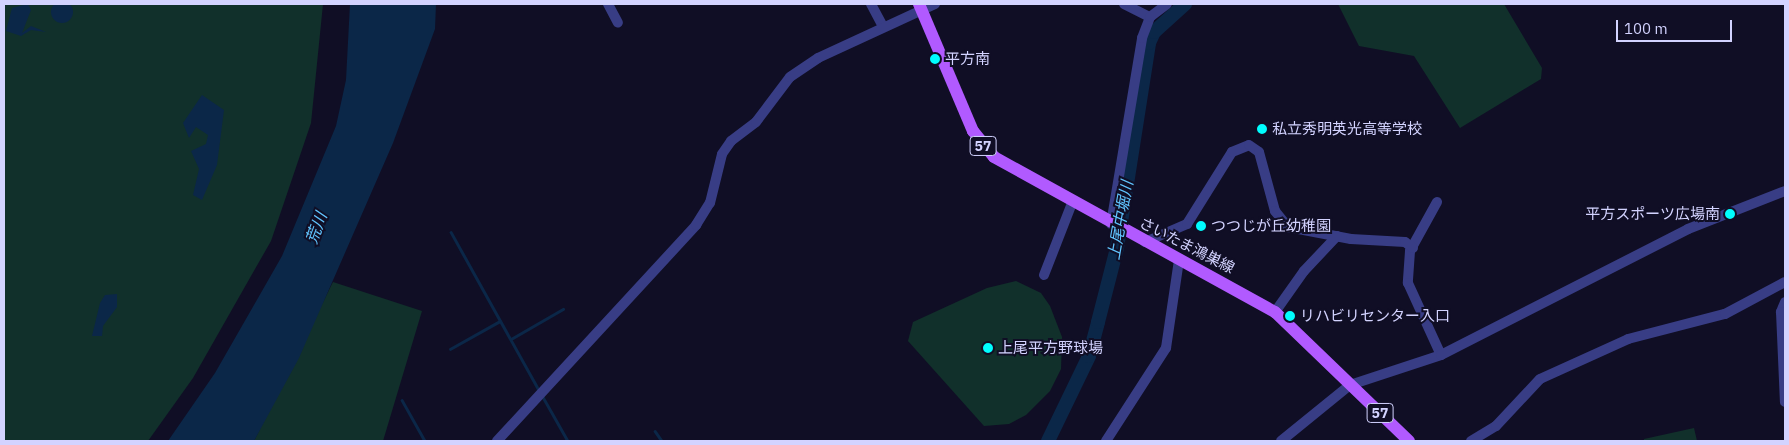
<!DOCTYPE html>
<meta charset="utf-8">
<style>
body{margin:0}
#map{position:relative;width:1789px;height:445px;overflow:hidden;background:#100e25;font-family:"IBM Plex Sans","Noto Sans JP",sans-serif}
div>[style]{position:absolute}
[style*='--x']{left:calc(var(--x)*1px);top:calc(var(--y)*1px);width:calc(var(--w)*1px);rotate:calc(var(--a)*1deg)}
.green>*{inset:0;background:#11302b}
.water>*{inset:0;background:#0b2748}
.round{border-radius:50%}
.stream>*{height:2.5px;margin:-1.25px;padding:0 1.25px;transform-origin:1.25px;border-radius:1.25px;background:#0b2748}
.river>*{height:14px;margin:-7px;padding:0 7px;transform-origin:7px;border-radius:7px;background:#0b2748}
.minor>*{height:10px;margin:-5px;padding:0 5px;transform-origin:5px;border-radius:5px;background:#383d85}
.major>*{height:12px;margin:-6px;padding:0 6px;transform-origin:6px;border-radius:6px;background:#b15aff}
.dots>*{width:14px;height:14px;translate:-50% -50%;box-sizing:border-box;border:2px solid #100e25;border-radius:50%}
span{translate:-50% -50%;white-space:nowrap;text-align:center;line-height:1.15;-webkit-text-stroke:4px #100e25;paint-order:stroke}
.shield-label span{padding:1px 4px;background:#100e25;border:1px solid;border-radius:4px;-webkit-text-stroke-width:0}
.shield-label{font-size:14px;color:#d3d3ff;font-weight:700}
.poi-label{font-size:15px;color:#d3d3ff}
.left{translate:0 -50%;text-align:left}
.right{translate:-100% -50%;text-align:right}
.street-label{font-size:15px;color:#d3d3ff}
.water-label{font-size:16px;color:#61c5ff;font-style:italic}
.frame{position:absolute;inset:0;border:5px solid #d3d3ff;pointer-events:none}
.scale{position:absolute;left:1616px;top:20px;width:116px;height:22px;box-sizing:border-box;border:2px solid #d3d3ff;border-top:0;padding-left:6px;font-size:15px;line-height:18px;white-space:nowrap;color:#d3d3ff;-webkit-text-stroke:4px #100e25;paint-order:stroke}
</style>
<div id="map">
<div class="green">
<i style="clip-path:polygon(4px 4px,323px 4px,311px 123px,271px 241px,193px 378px,148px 441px,4px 441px)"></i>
<i style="clip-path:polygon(1338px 4px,1504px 4px,1542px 68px,1541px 79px,1460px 128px,1414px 56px,1359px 46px)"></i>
<i style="clip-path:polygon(1016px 281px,1041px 293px,1050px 306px,1062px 337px,1061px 369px,1050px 391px,1026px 415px,1009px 424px,984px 426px,908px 341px,913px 322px,987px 288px)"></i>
<i style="clip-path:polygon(333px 282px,422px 311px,383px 441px,254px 441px)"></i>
<i style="clip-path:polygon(1694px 428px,1697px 441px,1644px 441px,1644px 439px)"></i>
</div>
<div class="water">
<i class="round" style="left:51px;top:1px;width:22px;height:22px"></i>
<i style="clip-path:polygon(28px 4px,31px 10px,22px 33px,31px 26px,46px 32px,31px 30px,21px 36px,6px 31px,12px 8px)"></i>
<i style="clip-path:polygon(350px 4px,436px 4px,435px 29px,393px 143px,299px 358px,254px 441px,168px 441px,215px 373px,282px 256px,336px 126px,346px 80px)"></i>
<i style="clip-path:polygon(202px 95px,224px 110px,217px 165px,202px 200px,193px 195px,199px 169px,191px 151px,206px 144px,208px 135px,196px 127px,189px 138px,183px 123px)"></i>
<i style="clip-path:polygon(117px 294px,117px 307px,103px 326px,102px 336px,92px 336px,100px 303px,105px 295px)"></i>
</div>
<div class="stream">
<i style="--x:451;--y:232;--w:181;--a:60.9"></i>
<i style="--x:511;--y:339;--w:60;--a:-30"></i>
<i style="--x:450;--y:349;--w:57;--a:-29.2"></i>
<i style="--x:543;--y:397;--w:51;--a:60.4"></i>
<i style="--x:402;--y:400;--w:47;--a:60.7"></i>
<i style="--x:655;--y:431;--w:12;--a:55"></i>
</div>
<div class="river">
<i style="--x:1048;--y:441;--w:94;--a:-64.2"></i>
<i style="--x:1089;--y:356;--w:35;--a:-75"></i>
<i style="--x:1098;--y:322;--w:76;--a:-75.6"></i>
<i style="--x:1117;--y:248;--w:207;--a:-81.1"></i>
<i style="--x:1149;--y:43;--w:12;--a:-66"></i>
<i style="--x:1154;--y:32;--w:42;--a:-42.1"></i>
</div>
<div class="minor">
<i style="--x:608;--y:4;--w:21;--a:62"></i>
<i style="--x:871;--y:4;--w:26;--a:62"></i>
<i style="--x:1124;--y:4;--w:29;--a:27"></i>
<i style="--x:1437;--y:202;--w:56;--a:118.9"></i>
<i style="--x:1410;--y:251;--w:32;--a:94"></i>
<i style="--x:1408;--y:283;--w:79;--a:65.4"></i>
<i style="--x:1111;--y:224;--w:189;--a:-80.5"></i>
<i style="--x:1142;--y:38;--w:22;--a:-69"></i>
<i style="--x:1150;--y:17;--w:21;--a:-37"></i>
<i style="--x:1145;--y:242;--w:46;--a:-23.2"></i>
<i style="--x:1187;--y:224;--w:85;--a:-58"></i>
<i style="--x:1232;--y:152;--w:18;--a:-22"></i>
<i style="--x:1249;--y:145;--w:12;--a:35"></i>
<i style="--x:1259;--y:152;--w:61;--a:74.8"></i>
<i style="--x:1275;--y:211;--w:21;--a:51"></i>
<i style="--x:1288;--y:227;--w:64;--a:10.8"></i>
<i style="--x:1351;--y:239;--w:54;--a:3.2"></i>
<i style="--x:1405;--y:242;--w:10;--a:37"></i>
<i style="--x:1044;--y:275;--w:77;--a:-68.7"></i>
<i style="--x:1785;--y:302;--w:11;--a:112"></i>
<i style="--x:1781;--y:312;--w:90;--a:87.5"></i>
<i style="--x:1275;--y:312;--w:50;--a:-54.7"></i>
<i style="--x:1304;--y:271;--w:48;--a:-46.7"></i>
<i style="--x:497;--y:441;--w:294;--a:-47.3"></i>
<i style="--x:696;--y:225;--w:26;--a:-58"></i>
<i style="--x:710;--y:203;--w:50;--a:-76.2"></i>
<i style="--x:722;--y:154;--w:16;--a:-55"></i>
<i style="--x:731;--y:141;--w:31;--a:-37"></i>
<i style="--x:756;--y:122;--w:56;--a:-52.9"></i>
<i style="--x:790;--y:77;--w:34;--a:-34"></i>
<i style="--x:818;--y:58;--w:129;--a:-24.8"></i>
<i style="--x:1106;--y:441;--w:111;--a:-57.2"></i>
<i style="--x:1166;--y:348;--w:89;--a:-81.6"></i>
<i style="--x:1281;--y:441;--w:89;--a:-39.1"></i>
<i style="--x:1350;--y:385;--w:96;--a:-18.2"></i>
<i style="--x:1441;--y:355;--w:277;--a:-27"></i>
<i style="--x:1688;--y:229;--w:104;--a:-21.4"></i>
<i style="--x:1471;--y:441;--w:29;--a:-31"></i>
<i style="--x:1496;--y:426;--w:64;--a:-46.9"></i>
<i style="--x:1540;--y:379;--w:97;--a:-24.4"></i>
<i style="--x:1628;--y:339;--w:100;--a:-14.5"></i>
<i style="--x:1725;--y:314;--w:68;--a:-28.1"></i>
</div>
<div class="major">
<i style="--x:919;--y:4;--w:138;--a:67"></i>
<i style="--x:973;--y:131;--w:33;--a:51"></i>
<i style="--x:994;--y:157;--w:321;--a:28.9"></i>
<i style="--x:1275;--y:312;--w:186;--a:43.9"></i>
</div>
<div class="dots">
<i style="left:935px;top:59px;background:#00fdfe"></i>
<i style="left:1262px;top:129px;background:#00fdfe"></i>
<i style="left:1730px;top:214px;background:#00fdfe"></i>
<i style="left:1201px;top:226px;background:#00fdfe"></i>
<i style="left:1290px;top:316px;background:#00fdfe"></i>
<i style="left:988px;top:348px;background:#00fdfe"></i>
</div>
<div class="shield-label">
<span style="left:983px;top:146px">57</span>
<span style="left:1380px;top:413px">57</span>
</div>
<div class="poi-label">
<span class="left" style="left:945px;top:59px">平方南</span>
<span class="left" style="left:1272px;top:129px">私立秀明英光高等学校</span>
<span class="right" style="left:1720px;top:214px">平方スポーツ広場南</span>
<span class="left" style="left:1211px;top:226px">つつじが丘幼稚園</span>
<span class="left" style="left:1300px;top:316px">リハビリセンター入口</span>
<span class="left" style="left:998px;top:348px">上尾平方野球場</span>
</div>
<div class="street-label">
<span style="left:1187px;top:245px;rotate:27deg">さいたま鴻巣線</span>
</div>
<div class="water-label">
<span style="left:1120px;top:220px;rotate:-80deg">上尾中堀川</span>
<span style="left:316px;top:228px;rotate:-70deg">荒川</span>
</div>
<div class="frame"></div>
<div class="scale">100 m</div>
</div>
